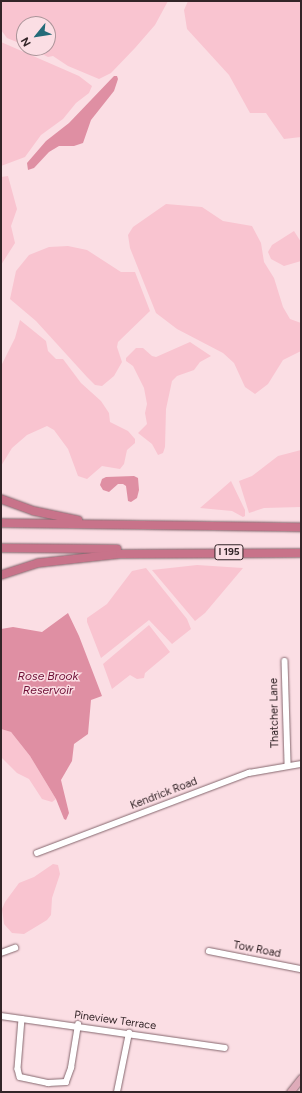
<!DOCTYPE html>
<style>
body{margin:0}
#map{position:relative;width:302px;height:1093px;overflow:hidden;background:#fbdee4;font-family:Figtree,sans-serif}
div>[style]{position:absolute}
[style*='--x']{left:calc(var(--x)*1px);top:calc(var(--y)*1px);width:calc(var(--w)*1px);rotate:calc(var(--a)*1deg)}
.green>*{inset:0;background:#f9c4d0}
.water>*{inset:0;background:#df8fa3}
.roads{filter:drop-shadow(0 0 1px #85676e) drop-shadow(0 0 1px #85676e)}
.minor>*{height:5.5px;margin:-2.75px;padding:0 2.75px;transform-origin:2.75px;border-radius:2.75px;background:#fff}
.major>*{height:7px;margin:-3.5px;padding:0 3.5px;transform-origin:3.5px;border-radius:3.5px;background:#deabb9}
.highway>*{height:8px;margin:-4px;padding:0 4px;transform-origin:4px;border-radius:4px;background:#c8738a}
span{translate:-50% -50%;white-space:nowrap;text-align:center;line-height:1.15;-webkit-text-stroke:3px #fbdee4;paint-order:stroke}
.shield-label span{padding:1px 3px;background:#fbdee4;border:1px solid;border-radius:3px;-webkit-text-stroke-width:0}
.shield-label{font-size:10px;color:#332528;font-weight:700}
.street-label{font-size:11px;color:#332528}
.water-label{font-size:12px;color:#6e0e35;font-style:italic}
.frame{position:absolute;inset:0;border:2px solid #332528;pointer-events:none}
.north{position:absolute;left:16px;top:16px;width:40px;height:40px;box-sizing:border-box;background:#fbdee4;border:1px solid #ab9499;border-radius:50%;rotate:240deg;font-size:11px;font-weight:700;line-height:16px;text-align:center;color:#332528}
.north::after{content:'';display:block;margin:auto;width:14px;height:18px;background:#246b79;clip-path:polygon(50% 0,100% 100%,50% 72%,0 100%)}
</style>
<div id="map">
<div class="green">
<i style="clip-path:polygon(1px 1px,168px 1px,155px 25px,135px 48px,111px 73px,99px 79px,68px 66px,53px 56px,48px 57px,30px 48px,48px 48px,48px 24px,24px 24px,24px 45px,7px 38px,1px 30px)"></i>
<i style="clip-path:polygon(188px 1px,301px 1px,301px 137px,284px 139px,266px 113px,250px 113px,229px 75px,187px 29px,184px 10px)"></i>
<i style="clip-path:polygon(1px 42px,79px 76px,92px 86px,89px 93px,76px 103px,63px 119px,41px 135px,25px 157px,1px 166px)"></i>
<i style="clip-path:polygon(8px 176px,17px 209px,11px 226px,15px 243px,1px 265px,1px 177px)"></i>
<i style="clip-path:polygon(166px 204px,202px 207px,223px 221px,252px 226px,261px 243px,264px 262px,274px 278px,283px 307px,290px 319px,301px 323px,301px 351px,283px 360px,268px 384px,255px 394px,245px 387px,234px 363px,223px 353px,177px 329px,156px 313px,130px 248px,128px 235px,133px 227px)"></i>
<i style="clip-path:polygon(294px 231px,301px 242px,301px 261px,284px 266px,271px 259px,268px 252px,272px 245px)"></i>
<i style="clip-path:polygon(68px 246px,87px 250px,121px 272px,135px 272px,150px 311px,118px 342px,117px 347px,122px 362px,114px 376px,102px 386px,95px 385px,87px 377px,36px 321px,10px 299px,16px 271px,29px 255px,49px 247px)"></i>
<i style="clip-path:polygon(20px 320px,46px 341px,48px 351px,56px 359px,63px 359px,81px 383px,101px 401px,109px 413px,110px 422px,128px 431px,135px 439px,135px 443px,127px 450px,124px 464px,120px 469px,102px 466px,87px 479px,78px 476px,68px 449px,54px 430px,47px 426px,27px 435px,12px 448px,1px 466px,1px 366px,15px 338px)"></i>
<i style="clip-path:polygon(190px 342px,211px 356px,200px 362px,194px 370px,177px 376px,172px 381px,166px 409px,165px 447px,163px 453px,158px 455px,152px 444px,138px 433px,147px 424px,145px 413px,147px 404px,144px 388px,133px 366px,126px 361px,126px 358px,136px 348px,143px 348px,152px 356px,156px 357px)"></i>
<i style="clip-path:polygon(301px 450px,301px 507px,264px 508px,249px 513px,239px 481px,252px 476px,278px 456px)"></i>
<i style="clip-path:polygon(231px 481px,245px 510px,245px 516px,243px 517px,232px 511px,200px 508px)"></i>
<i style="clip-path:polygon(197px 565px,243px 568px,205px 613px,195px 621px,152px 570px)"></i>
<i style="clip-path:polygon(146px 568px,187px 619px,191px 629px,172px 644px,149px 620px,101px 658px,87px 622px,87px 618px,107px 604px,132px 571px)"></i>
<i style="clip-path:polygon(149px 625px,170px 652px,145px 673px,144px 678px,137px 679px,130px 675px,112px 689px,103px 664px)"></i>
<i style="clip-path:polygon(1px 729px,11px 732px,30px 756px,56px 799px,52px 802px,42px 799px,29px 779px,17px 773px,1px 757px)"></i>
<i style="clip-path:polygon(53px 864px,58px 865px,60px 874px,52px 898px,51px 915px,47px 920px,24px 934px,12px 933px,4px 924px,2px 909px,5px 902px,19px 883px,34px 877px)"></i>
</div>
<div class="water">
<i style="clip-path:polygon(114px 76px,117px 76px,118px 79px,114px 91px,91px 120px,83px 143px,74px 146px,59px 146px,49px 152px,34px 168px,28px 170px,27px 163px,46px 141px,69px 123px)"></i>
<i style="clip-path:polygon(134px 476px,138px 478px,139px 490px,137px 498px,131px 502px,128px 501px,126px 486px,123px 484px,118px 484px,109px 492px,103px 490px,100px 485px,102px 479px,106px 477px)"></i>
<i style="clip-path:polygon(68px 613px,79px 636px,102px 696px,91px 700px,88px 734px,74px 744px,72px 761px,61px 780px,69px 813px,66px 820px,64px 819px,56px 799px,30px 756px,11px 732px,1px 729px,1px 629px,13px 627px,42px 632px)"></i>
</div>
<div class="roads">
<div class="minor">
<i style="--x:285;--y:661;--w:104;--a:88.3"></i>
<i style="--x:37;--y:853;--w:227;--a:-20.7"></i>
<i style="--x:249;--y:773;--w:53;--a:-9.8"></i>
<i style="--x:209;--y:951;--w:94;--a:11.1"></i>
<i style="--x:1;--y:953;--w:15;--a:-20"></i>
<i style="--x:1;--y:1016;--w:226;--a:8.1"></i>
<i style="--x:22;--y:1019;--w:50;--a:94.6"></i>
<i style="--x:18;--y:1069;--w:8;--a:76"></i>
<i style="--x:20;--y:1077;--w:29;--a:12"></i>
<i style="--x:48;--y:1083;--w:18;--a:-3"></i>
<i style="--x:66;--y:1082;--w:15;--a:-70"></i>
<i style="--x:71;--y:1068;--w:44;--a:-80.8"></i>
<i style="--x:117;--y:1092;--w:60;--a:-78.5"></i>
</div>
<div class="major">
<i style="--x:290;--y:1092;--w:18;--a:-52"></i>
</div>
<div class="highway">
<i style="--x:1;--y:499;--w:35;--a:20"></i>
<i style="--x:34;--y:511;--w:45;--a:11.6"></i>
<i style="--x:1;--y:523;--w:300;--a:0.8"></i>
<i style="--x:1;--y:548;--w:116;--a:0.5"></i>
<i style="--x:1;--y:575;--w:39;--a:-18"></i>
<i style="--x:38;--y:563;--w:82;--a:-6.3"></i>
<i style="--x:120;--y:554;--w:181;--a:-0.3"></i>
</div>
</div>
<div class="shield-label">
<span style="left:229px;top:552px">I 195</span>
</div>
<div class="street-label">
<span style="left:275px;top:713px;rotate:-91deg">Thatcher Lane</span>
<span style="left:164px;top:794px;rotate:-21deg">Kendrick Road</span>
<span style="left:257px;top:950px;rotate:11deg">Tow Road</span>
<span style="left:115px;top:1021px;rotate:8deg">Pineview Terrace</span>
</div>
<div class="water-label">
<span style="left:48px;top:684px">Rose Brook<br>Reservoir</span>
</div>
<div class="frame"></div>
<div class="north">N</div>
</div>
